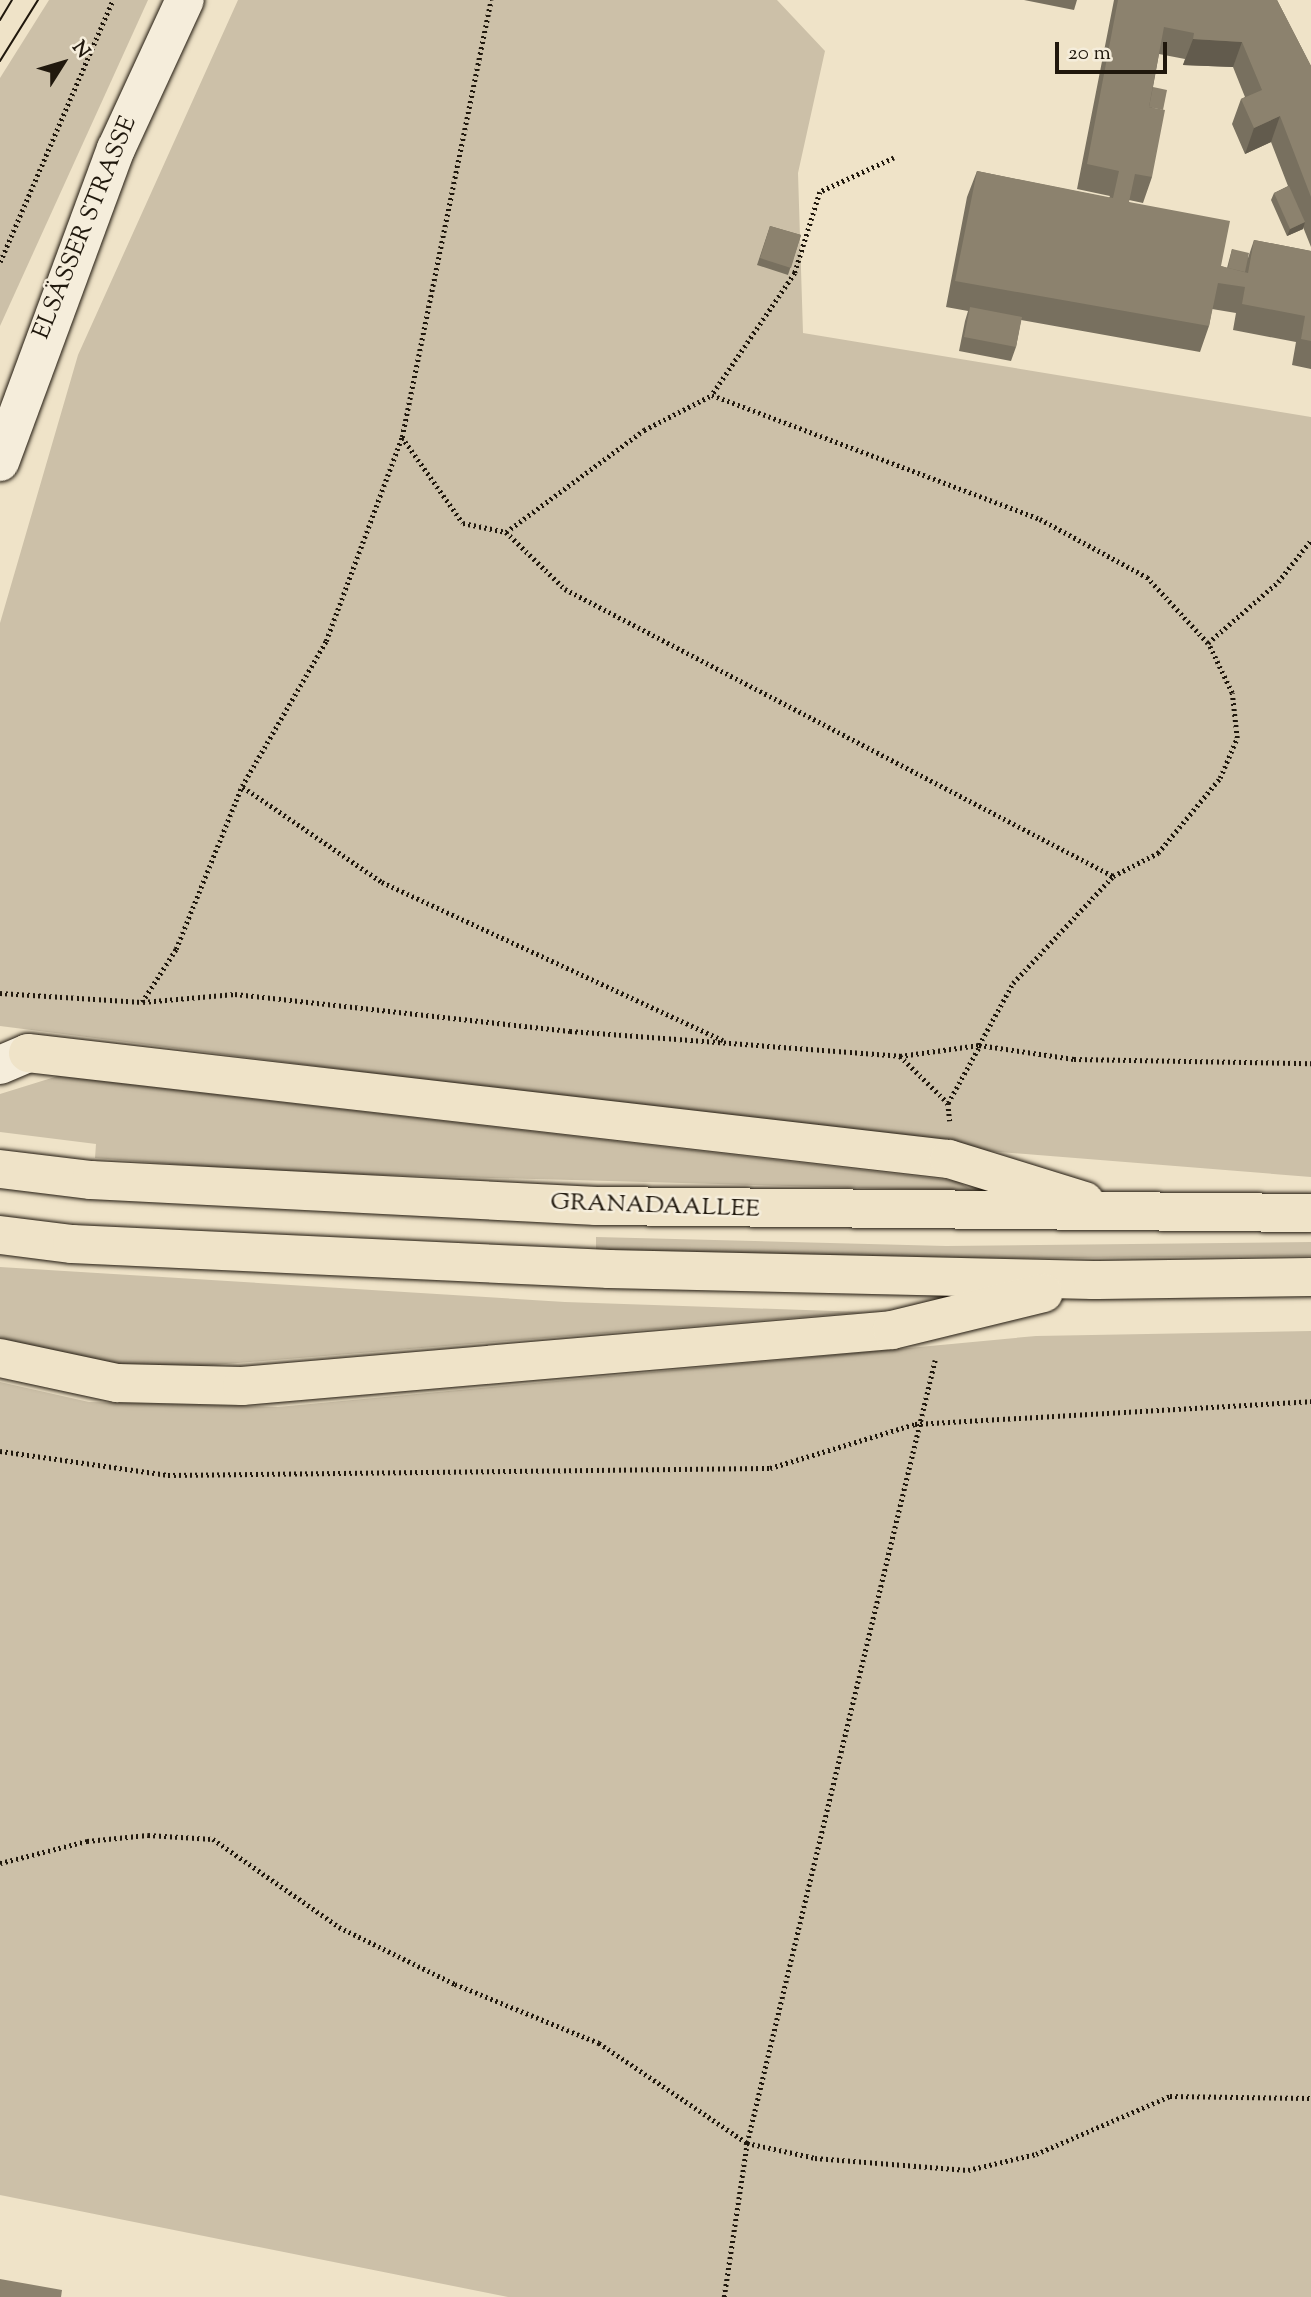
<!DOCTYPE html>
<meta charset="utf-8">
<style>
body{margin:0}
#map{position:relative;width:1311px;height:2297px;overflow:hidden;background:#efe3c8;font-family:"Sorts Mill Goudy",serif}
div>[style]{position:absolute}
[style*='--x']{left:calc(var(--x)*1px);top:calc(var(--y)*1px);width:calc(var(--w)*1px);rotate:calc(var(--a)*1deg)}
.green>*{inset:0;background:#ccc0a8}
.path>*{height:4.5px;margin-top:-2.25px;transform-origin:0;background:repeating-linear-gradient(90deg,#20180d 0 2px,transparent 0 5.5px)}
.roads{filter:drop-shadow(0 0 2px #20180d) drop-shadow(0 0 2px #20180d)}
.secondary>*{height:38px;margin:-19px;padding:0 19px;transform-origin:19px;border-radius:19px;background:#f5eddb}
.trunk>*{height:38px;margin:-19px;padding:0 19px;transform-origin:19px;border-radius:19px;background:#efe3c8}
.tram>*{height:2px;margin:-1px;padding:0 1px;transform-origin:1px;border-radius:1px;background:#20180d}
.wall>*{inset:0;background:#78705f}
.shaded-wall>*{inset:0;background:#625b4d}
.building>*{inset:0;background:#8c826e}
span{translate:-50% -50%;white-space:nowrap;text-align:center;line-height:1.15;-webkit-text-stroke:5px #f5eddb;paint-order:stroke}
.street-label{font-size:24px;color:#20180d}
.north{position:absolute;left:28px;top:28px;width:70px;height:70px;-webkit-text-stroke:5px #f5eddb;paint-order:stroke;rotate:53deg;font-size:19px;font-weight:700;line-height:28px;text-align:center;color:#20180d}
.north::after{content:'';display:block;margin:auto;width:24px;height:32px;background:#20180d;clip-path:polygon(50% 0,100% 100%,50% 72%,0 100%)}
.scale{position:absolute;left:1055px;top:42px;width:112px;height:32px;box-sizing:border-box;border:4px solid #20180d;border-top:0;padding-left:9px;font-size:21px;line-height:24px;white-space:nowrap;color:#20180d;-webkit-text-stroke:5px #f5eddb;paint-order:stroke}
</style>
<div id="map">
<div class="green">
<i style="clip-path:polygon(49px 0,148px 0,0 326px,0 78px)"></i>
<i style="clip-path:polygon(238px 0,777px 0,825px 51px,798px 173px,803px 333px,1311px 417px,1311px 1177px,975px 1150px,0 1026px,0 623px,78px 355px)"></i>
<i style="clip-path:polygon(58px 1076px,957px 1181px,973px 1191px,276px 1172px,95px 1158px,96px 1144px,0 1132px,0 1094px)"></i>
<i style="clip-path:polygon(596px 1237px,946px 1246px,1311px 1242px,1311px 1256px,945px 1259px,596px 1250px)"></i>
<i style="clip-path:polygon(0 1267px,565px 1302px,864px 1312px,165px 1369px,104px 1365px,0 1338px)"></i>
<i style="clip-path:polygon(1311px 1331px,1311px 2297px,508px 2297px,0 2195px,0 1382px,89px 1402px,278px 1407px,1036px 1336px)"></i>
</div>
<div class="path">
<i style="--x:894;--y:158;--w:81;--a:155.3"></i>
<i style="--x:820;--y:192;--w:85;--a:107.2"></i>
<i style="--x:795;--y:273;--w:148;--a:124.2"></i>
<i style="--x:712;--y:395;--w:351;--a:20.7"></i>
<i style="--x:1040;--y:519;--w:122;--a:28.5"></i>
<i style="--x:1147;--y:577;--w:90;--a:47.3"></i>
<i style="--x:1208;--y:643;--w:93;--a:-41.1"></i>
<i style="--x:1278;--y:582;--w:53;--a:-51.8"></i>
<i style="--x:0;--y:262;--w:285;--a:-66.7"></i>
<i style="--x:402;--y:437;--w:105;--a:54.7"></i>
<i style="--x:463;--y:523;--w:44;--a:11.8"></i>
<i style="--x:506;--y:532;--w:172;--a:-36.5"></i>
<i style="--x:644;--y:430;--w:76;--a:-27.2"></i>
<i style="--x:506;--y:532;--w:82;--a:44"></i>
<i style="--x:565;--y:589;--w:619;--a:27.64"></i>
<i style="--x:243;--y:787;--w:168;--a:34.4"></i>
<i style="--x:382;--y:882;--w:376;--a:24.9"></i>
<i style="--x:0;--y:993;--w:142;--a:3.6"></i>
<i style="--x:142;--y:1002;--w:63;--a:-57.3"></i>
<i style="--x:176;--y:949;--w:176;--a:-68"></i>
<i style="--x:242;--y:786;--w:168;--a:-59.9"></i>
<i style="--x:326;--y:641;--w:218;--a:-69.6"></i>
<i style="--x:402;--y:437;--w:446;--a:-78.5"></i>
<i style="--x:143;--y:1002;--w:92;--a:-5"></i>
<i style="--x:235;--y:994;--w:337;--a:6.3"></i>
<i style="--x:570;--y:1031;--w:331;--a:4.3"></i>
<i style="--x:900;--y:1056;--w:67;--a:44.4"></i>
<i style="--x:948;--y:1103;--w:18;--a:84"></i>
<i style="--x:979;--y:1045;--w:71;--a:-61.3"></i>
<i style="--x:1013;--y:983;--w:146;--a:-46.9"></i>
<i style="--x:1113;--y:876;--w:51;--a:-27.1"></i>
<i style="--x:1158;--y:853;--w:97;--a:-50.4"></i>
<i style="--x:1220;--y:778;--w:43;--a:-67"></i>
<i style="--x:1237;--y:738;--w:45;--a:-96.3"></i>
<i style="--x:1232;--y:693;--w:55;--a:-115.6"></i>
<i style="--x:900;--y:1056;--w:80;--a:-7.9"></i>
<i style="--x:979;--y:1045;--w:96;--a:8.4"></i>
<i style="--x:1074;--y:1059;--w:237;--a:1"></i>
<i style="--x:948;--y:1103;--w:64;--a:-61"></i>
<i style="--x:0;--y:1451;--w:170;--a:8.1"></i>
<i style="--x:168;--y:1475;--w:602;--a:-0.67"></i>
<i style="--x:770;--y:1468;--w:152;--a:-16.9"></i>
<i style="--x:915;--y:1424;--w:397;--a:-3.3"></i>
<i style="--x:0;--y:1863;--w:90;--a:-14.2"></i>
<i style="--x:87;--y:1841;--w:61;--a:-5.6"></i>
<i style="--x:148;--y:1835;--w:65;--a:3.5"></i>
<i style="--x:213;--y:1839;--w:154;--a:34.9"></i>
<i style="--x:339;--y:1927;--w:129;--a:26.2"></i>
<i style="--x:455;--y:1984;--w:156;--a:22.3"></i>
<i style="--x:599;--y:2043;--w:179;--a:34"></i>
<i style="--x:747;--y:2143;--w:70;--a:12.4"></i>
<i style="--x:815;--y:2158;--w:153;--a:4.5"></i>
<i style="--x:968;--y:2170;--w:70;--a:-13.2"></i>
<i style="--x:1036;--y:2154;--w:146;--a:-23.4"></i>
<i style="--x:1170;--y:2096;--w:141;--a:0.8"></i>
<i style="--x:724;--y:2297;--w:156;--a:-81.5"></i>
<i style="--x:747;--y:2143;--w:805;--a:-76.5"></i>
</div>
<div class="roads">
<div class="secondary">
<i style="--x:0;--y:462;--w:334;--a:-69.7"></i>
<i style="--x:116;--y:149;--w:164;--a:-65.2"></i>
<i style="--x:0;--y:1065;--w:30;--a:-23"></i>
</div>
<div class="trunk">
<i style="--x:28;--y:1053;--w:927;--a:6.57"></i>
<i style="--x:949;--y:1159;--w:142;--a:17.2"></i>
<i style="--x:0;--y:1169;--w:92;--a:6.9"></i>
<i style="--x:91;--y:1180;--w:506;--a:2.95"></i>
<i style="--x:596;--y:1206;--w:715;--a:0.56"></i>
<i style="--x:0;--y:1235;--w:73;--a:7.1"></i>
<i style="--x:72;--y:1244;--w:538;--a:2.67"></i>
<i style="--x:609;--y:1269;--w:484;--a:1.3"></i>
<i style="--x:1093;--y:1280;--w:218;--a:-0.8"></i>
<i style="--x:0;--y:1358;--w:120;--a:12.1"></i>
<i style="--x:117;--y:1383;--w:125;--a:1.4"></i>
<i style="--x:242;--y:1386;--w:652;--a:-4.92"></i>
<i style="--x:892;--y:1330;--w:156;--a:-13.7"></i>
</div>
</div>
<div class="tram">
<i style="--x:0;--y:20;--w:23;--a:-59"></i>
<i style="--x:0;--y:61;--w:72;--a:-58.1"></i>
</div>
<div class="wall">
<i style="clip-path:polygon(1024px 0,1077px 0,1074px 10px)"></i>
<i style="clip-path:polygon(1114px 0,1277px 0,1311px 66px,1311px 247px,1303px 227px,1303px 229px,1287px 236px,1271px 200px,1274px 193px,1288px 186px,1271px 142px,1245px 154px,1232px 124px,1241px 99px,1245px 97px,1233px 67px,1183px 65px,1185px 59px,1159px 54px,1153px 87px,1152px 177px,1143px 203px,1129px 200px,1129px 202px,1221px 266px,1227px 268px,1232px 249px,1248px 258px,1254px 240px,1311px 251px,1311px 369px,1292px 365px,1296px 342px,1233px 330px,1236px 313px,1212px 309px,1209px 326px,1200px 352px,1021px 320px,1016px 347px,1011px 361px,959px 351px,965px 321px,968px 311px,946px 307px,967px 197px,977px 171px,1109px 198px,1110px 196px,1077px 189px)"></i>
<i style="clip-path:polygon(770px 226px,801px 235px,788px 275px,757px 265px)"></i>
</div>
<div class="shaded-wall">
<i style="clip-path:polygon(1193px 39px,1242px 42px,1233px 67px,1183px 65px)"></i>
<i style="clip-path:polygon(1280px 116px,1271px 142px,1245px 154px,1254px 128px)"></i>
<i style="clip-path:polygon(1305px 222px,1303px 229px,1287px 236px,1290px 229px)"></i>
</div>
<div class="building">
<i style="clip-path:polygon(1118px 0,1277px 0,1311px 66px,1311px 197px,1280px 116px,1254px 128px,1241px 99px,1262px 90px,1242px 42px,1193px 39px,1194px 33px,1164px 27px,1149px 107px,1165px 110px,1152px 177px,1135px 174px,1129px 202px,1230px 221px,1221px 266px,1248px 273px,1254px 240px,1311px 251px,1311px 341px,1301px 339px,1305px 316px,1242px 304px,1245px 287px,1218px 283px,1209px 326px,955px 281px,977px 171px,1113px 198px,1119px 171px,1087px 164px)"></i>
<i style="clip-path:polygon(1153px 87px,1167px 90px,1163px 110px,1149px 107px)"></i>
<i style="clip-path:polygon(1289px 186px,1305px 222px,1290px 229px,1274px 193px)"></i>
<i style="clip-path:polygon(770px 226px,801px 235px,791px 268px,760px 258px)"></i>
<i style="clip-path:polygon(1232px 249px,1249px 253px,1245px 272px,1228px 268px)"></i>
<i style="clip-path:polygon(970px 307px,1022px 317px,1016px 347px,964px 337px)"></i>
<i style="clip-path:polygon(0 2279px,62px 2290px,61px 2297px,0 2297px)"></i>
</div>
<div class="street-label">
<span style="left:86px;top:228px;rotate:-68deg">ELSÄSSER STRASSE</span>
<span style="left:655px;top:1207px;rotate:2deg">GRANADAALLEE</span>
</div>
<div class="north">N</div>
<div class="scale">20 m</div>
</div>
